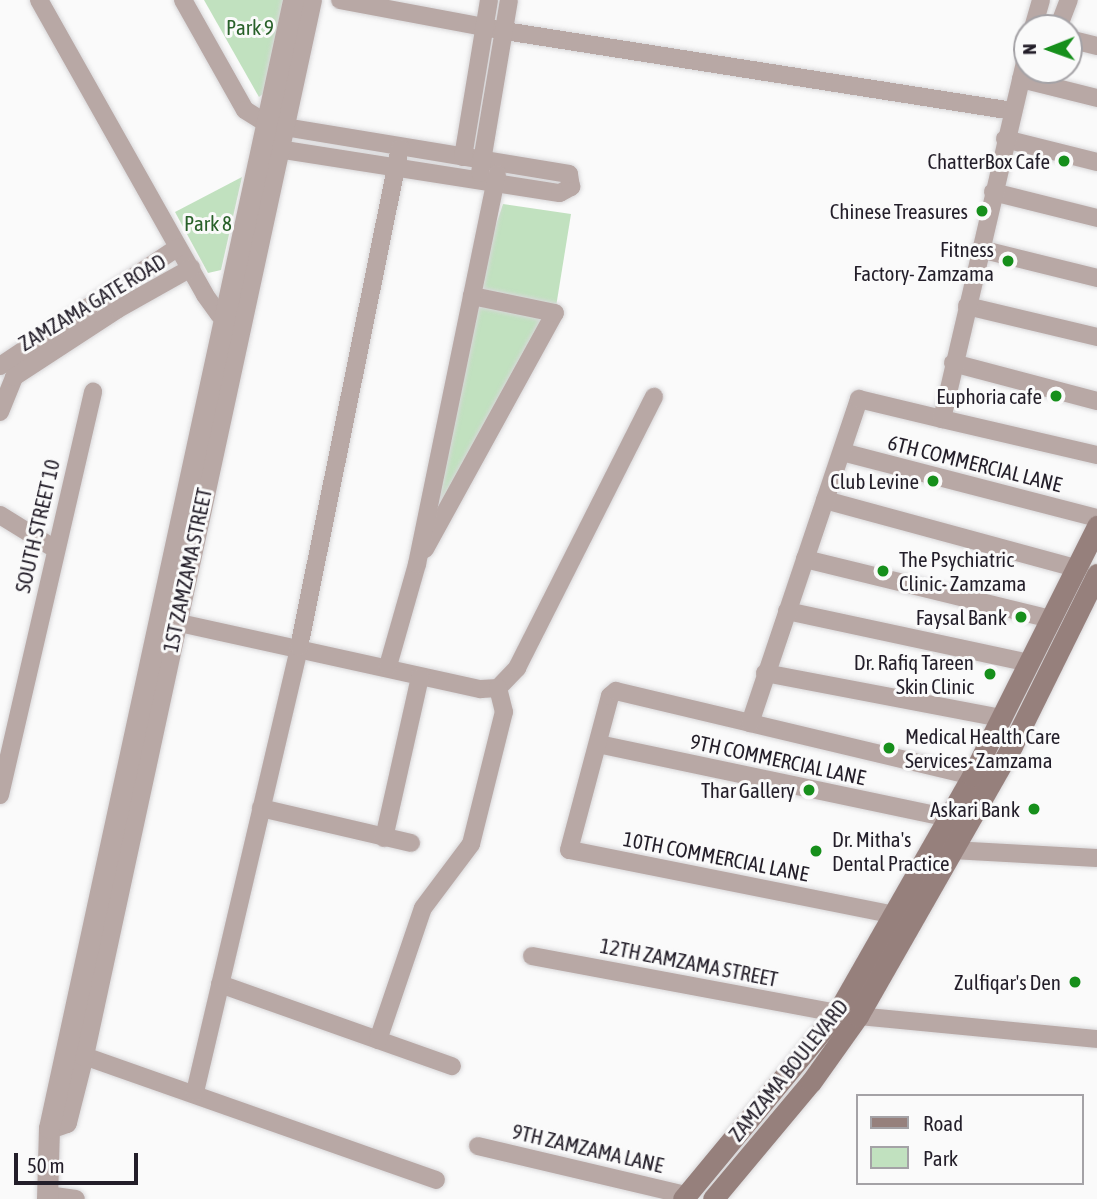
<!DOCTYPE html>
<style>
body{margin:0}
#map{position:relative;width:1097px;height:1199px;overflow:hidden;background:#fafafa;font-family:"Asap Condensed",sans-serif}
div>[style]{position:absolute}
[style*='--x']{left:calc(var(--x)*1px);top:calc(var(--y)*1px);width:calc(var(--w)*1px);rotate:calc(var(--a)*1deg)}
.green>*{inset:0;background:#c1e1bf}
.roads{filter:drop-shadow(0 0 2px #d8d7d9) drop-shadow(0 0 2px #d8d7d9)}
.minor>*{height:18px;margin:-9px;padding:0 9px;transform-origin:9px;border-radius:9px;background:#b8a8a5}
.tertiary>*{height:21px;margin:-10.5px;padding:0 10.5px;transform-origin:10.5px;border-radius:10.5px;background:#b8a8a5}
.secondary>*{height:21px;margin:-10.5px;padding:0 10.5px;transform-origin:10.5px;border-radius:10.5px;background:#96807c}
.dots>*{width:19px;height:19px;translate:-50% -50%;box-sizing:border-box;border:4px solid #fafafa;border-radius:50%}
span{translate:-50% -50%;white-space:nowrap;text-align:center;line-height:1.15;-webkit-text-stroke:6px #fafafa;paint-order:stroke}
.park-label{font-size:21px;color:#286029}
.poi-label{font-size:21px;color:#231e29}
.right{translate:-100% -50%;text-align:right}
.left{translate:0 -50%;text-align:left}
.street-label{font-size:21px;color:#231e29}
.legend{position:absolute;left:856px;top:1094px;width:228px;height:91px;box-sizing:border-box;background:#fafafa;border:2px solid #a4a2a6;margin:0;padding:9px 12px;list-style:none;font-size:21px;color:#231e29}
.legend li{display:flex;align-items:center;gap:14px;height:35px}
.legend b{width:35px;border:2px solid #a4a2a6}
.north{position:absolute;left:1013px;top:14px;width:70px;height:70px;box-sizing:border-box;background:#fafafa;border:2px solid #a4a2a6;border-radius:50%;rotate:269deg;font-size:19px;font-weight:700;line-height:28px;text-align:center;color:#231e29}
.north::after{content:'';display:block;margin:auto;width:24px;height:32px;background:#168f1b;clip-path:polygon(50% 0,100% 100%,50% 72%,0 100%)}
.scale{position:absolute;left:14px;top:1153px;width:124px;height:32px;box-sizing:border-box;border:4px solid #231e29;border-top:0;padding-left:9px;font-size:21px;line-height:24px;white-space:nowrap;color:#231e29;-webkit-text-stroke:5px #fafafa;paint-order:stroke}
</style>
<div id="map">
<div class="green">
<i style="clip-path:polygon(204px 0,283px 0,264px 93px,259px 97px)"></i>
<i style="clip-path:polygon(242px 177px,221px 270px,208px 273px,175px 212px)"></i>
<i style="clip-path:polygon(503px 204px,571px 214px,555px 313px,417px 564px,472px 296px)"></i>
</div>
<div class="roads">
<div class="minor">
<i style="--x:39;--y:0;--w:338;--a:60.6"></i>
<i style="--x:205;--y:295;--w:24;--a:54"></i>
<i style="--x:219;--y:314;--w:17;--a:21"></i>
<i style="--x:183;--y:0;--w:126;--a:60.6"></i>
<i style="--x:245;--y:110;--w:25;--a:32"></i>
<i style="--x:340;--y:0;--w:168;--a:10.6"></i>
<i style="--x:505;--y:31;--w:514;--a:8.95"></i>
<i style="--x:1033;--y:28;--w:29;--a:-74"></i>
<i style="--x:1058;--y:28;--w:30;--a:-69"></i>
<i style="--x:1069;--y:39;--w:29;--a:14"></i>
<i style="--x:1021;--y:79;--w:78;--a:14"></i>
<i style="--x:1005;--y:139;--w:95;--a:14"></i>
<i style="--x:278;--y:149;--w:285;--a:8.9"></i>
<i style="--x:560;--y:193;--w:13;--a:-29"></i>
<i style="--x:571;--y:187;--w:13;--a:-99"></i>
<i style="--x:569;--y:174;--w:289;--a:-170.6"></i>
<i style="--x:463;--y:157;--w:159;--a:-80.6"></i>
<i style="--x:480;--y:173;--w:175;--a:-80.5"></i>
<i style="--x:993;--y:192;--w:107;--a:14"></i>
<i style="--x:980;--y:249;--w:121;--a:13.9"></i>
<i style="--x:967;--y:306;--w:134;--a:13.4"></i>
<i style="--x:953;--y:363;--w:149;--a:14.8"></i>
<i style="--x:0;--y:366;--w:213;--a:-33.7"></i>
<i style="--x:0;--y:412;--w:38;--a:-68"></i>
<i style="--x:14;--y:377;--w:124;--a:-33.2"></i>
<i style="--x:118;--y:309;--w:84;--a:-29.3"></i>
<i style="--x:942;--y:419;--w:159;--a:13.1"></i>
<i style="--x:842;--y:452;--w:263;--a:14.5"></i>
<i style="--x:825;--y:500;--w:260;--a:15.2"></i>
<i style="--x:0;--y:515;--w:65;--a:31.7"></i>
<i style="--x:425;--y:549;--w:269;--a:-61.2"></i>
<i style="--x:555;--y:313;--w:85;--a:-168.4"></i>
<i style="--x:805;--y:559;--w:253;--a:13.7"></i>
<i style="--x:787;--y:611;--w:248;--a:12.1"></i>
<i style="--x:175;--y:622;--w:313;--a:12.4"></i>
<i style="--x:481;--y:689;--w:17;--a:-3"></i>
<i style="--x:498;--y:688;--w:28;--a:-46"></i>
<i style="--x:517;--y:668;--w:304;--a:-63.2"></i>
<i style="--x:388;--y:666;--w:106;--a:-74.1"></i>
<i style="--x:417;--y:564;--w:398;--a:-78.4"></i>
<i style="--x:765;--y:673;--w:241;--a:10.8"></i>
<i style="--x:750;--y:723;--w:228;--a:13.4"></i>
<i style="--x:598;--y:744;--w:358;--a:11.9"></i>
<i style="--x:0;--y:795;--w:414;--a:-77"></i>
<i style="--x:261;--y:808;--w:154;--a:13.1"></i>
<i style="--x:384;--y:838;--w:165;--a:-77.4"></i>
<i style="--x:952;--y:850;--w:145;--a:3.2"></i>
<i style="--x:895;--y:915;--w:332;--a:-168.7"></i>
<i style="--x:569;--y:850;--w:159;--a:-75.1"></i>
<i style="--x:610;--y:696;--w:8;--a:-40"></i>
<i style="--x:616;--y:691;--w:138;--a:13.4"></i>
<i style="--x:750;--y:723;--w:342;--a:-71.4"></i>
<i style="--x:859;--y:399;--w:85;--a:13.5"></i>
<i style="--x:942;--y:419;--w:375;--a:-76.9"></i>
<i style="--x:532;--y:956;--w:310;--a:10.6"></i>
<i style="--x:220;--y:984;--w:246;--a:19.5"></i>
<i style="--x:858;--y:1016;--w:240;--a:5.5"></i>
<i style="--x:378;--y:1040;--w:139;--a:-71.2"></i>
<i style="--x:423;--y:908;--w:80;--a:-53.1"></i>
<i style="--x:471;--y:844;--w:136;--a:-76"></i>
<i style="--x:504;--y:712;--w:25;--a:-104"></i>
<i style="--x:70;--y:1051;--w:388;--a:19.4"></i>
<i style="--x:195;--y:1092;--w:457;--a:-76.8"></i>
<i style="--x:299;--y:647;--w:509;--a:-78.56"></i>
<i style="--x:478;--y:1146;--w:214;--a:13.3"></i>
<i style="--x:47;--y:1195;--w:29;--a:8"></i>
</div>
<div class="tertiary">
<i style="--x:49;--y:1128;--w:18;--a:-19"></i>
<i style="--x:66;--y:1122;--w:69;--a:-75.8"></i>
<i style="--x:83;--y:1055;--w:1079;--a:-77.81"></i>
<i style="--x:47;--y:1199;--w:71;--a:-88.4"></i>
<i style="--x:49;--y:1128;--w:1154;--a:-77.79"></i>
</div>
<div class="secondary">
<i style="--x:683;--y:1199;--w:241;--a:-50.4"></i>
<i style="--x:837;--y:1013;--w:273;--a:-60.3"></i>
<i style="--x:972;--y:776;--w:280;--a:-63.4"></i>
<i style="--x:713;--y:1199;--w:153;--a:-50.1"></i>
<i style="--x:811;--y:1082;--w:81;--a:-54.5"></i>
<i style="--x:858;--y:1016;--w:311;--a:-60.3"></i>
<i style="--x:1012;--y:746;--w:192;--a:-63.7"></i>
</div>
</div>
<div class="dots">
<i style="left:1064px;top:161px;background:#168f1b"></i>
<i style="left:982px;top:211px;background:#168f1b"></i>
<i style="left:1008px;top:261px;background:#168f1b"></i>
<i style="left:1056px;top:396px;background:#168f1b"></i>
<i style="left:933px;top:481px;background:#168f1b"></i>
<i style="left:883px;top:571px;background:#168f1b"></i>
<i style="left:1021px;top:617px;background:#168f1b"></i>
<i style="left:990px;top:674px;background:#168f1b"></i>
<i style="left:889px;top:748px;background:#168f1b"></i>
<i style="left:809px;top:790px;background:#168f1b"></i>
<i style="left:1034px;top:809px;background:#168f1b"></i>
<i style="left:816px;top:851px;background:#168f1b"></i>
<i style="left:1075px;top:982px;background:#168f1b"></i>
</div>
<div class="park-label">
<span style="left:250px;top:27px">Park 9</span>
<span style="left:208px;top:223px">Park 8</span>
</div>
<div class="poi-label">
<span class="right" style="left:1050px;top:161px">ChatterBox Cafe</span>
<span class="right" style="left:968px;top:211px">Chinese Treasures</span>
<span class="right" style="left:994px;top:261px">Fitness<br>Factory- Zamzama</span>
<span class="right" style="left:1042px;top:396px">Euphoria cafe</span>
<span class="right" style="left:919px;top:481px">Club Levine</span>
<span class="left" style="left:899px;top:571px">The Psychiatric<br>Clinic- Zamzama</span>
<span class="right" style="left:1007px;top:617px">Faysal Bank</span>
<span class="right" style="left:974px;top:674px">Dr. Rafiq Tareen<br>Skin Clinic</span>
<span class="left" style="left:905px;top:748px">Medical Health Care<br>Services- Zamzama</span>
<span class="right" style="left:795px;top:790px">Thar Gallery</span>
<span class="right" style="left:1020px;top:809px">Askari Bank</span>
<span class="left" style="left:832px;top:851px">Dr. Mitha's<br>Dental Practice</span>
<span class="right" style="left:1061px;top:982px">Zulfiqar's Den</span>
</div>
<div class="street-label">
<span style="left:92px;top:302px;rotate:-31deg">ZAMZAMA GATE ROAD</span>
<span style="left:975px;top:463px;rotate:14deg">6TH COMMERCIAL LANE</span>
<span style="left:37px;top:526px;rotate:-77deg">SOUTH STREET 10</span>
<span style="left:187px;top:570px;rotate:-78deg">1ST ZAMZAMA STREET</span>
<span style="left:778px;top:759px;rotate:12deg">9TH COMMERCIAL LANE</span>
<span style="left:716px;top:856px;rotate:11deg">10TH COMMERCIAL LANE</span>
<span style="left:689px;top:962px;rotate:11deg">12TH ZAMZAMA STREET</span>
<span style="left:788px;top:1070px;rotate:-51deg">ZAMZAMA BOULEVARD</span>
<span style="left:588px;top:1148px;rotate:13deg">9TH ZAMZAMA LANE</span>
</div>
<ul class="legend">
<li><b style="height:9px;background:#96807c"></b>Road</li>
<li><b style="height:19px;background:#c1e1bf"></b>Park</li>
</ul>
<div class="north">N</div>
<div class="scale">50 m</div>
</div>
